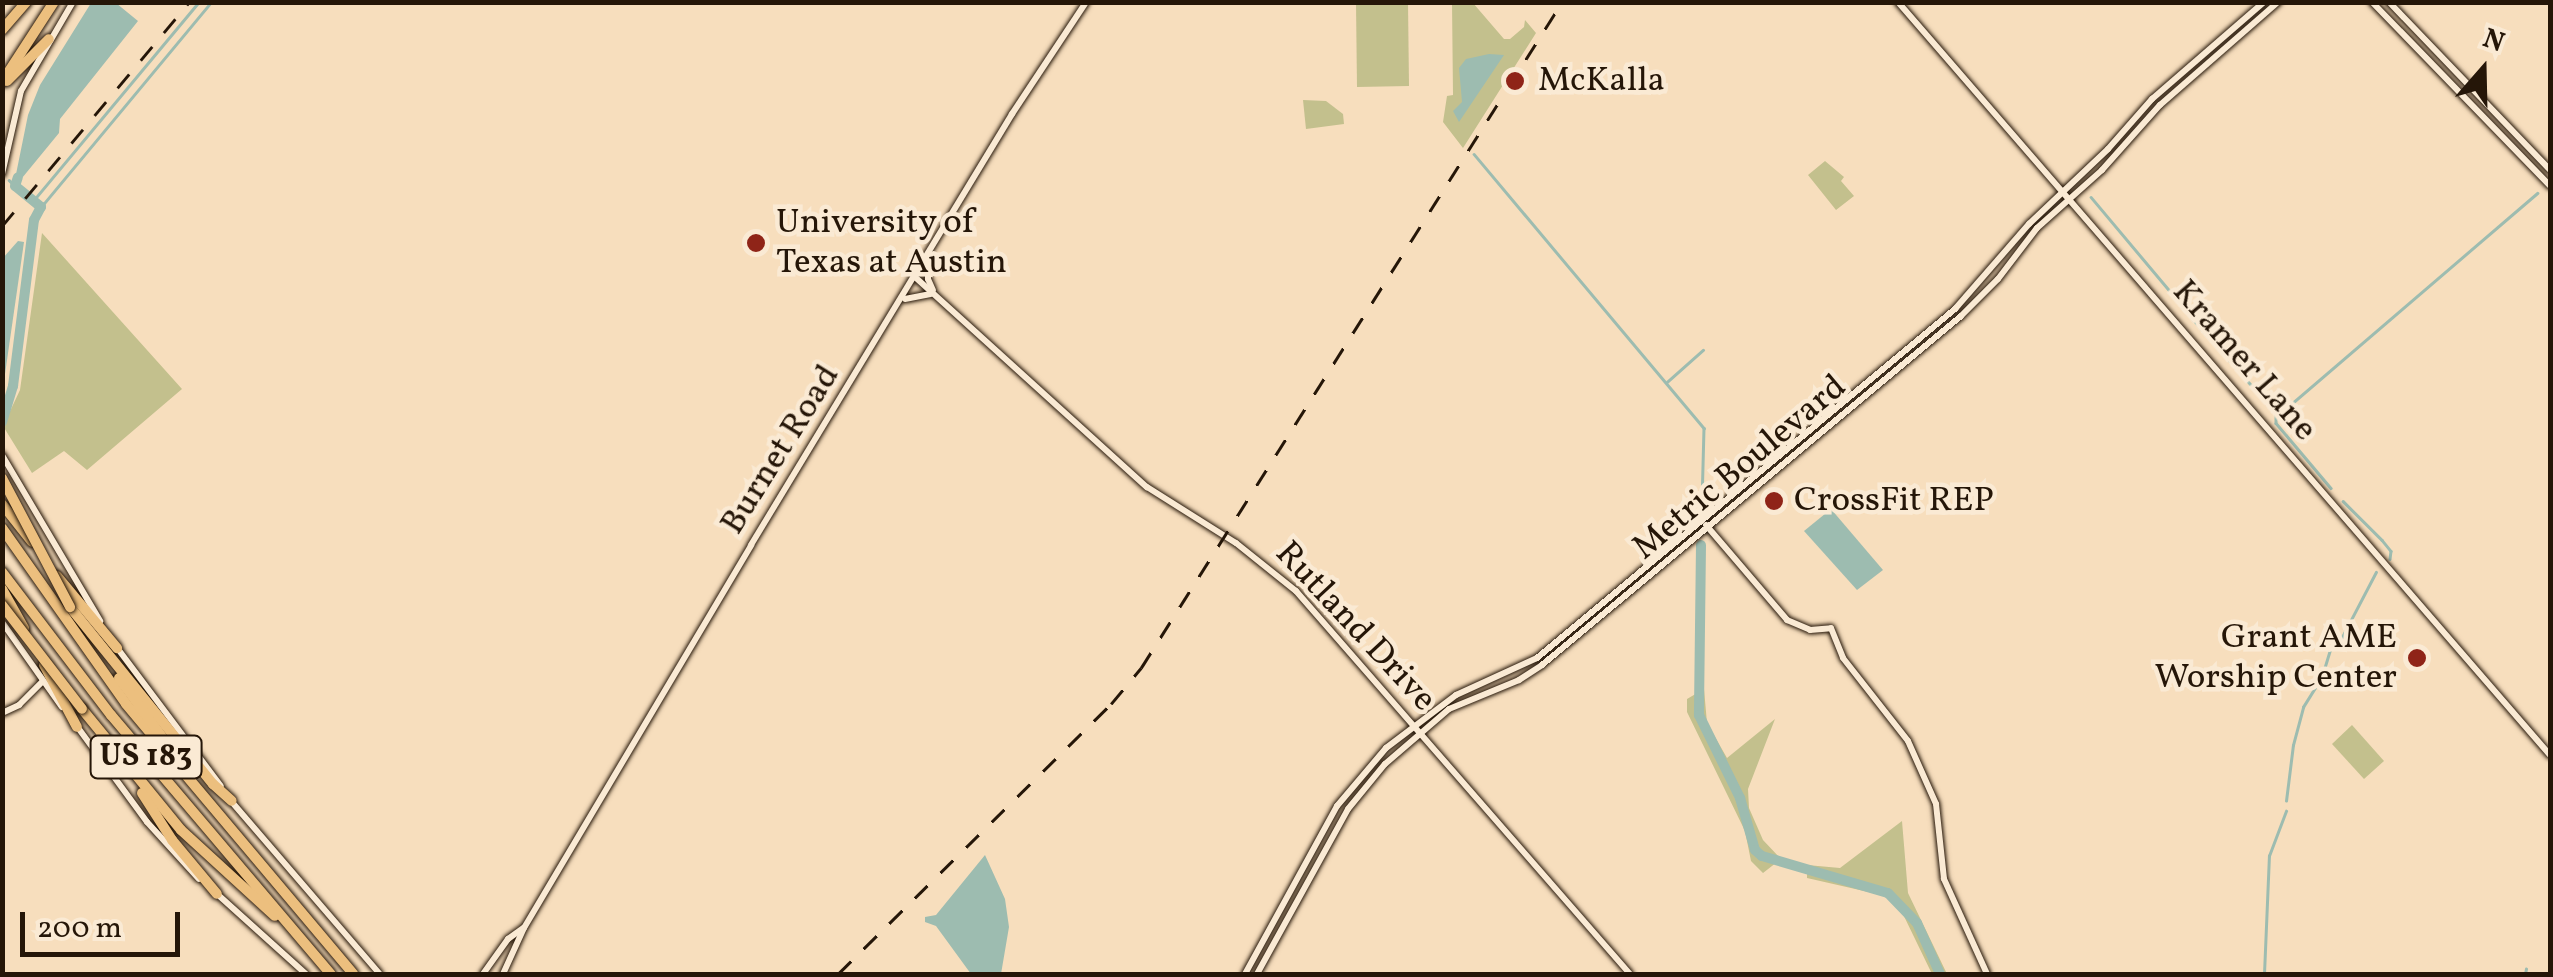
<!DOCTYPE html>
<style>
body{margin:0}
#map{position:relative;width:2553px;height:977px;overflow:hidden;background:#f7debd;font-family:Vollkorn,serif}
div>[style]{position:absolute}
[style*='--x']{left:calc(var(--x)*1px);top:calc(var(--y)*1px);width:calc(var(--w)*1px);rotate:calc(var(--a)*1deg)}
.green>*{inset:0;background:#c3c08d}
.water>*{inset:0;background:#9dbcb0}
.stream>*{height:2.5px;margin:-1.25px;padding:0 1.25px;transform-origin:1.25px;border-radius:1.25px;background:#9dbcb0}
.river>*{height:10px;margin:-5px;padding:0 5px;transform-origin:5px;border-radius:5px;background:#9dbcb0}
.roads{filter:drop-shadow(0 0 2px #251608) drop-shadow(0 0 2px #251608)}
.secondary>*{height:6px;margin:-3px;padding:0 3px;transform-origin:3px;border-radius:3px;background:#faead4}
.highway>*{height:10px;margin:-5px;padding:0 5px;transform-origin:5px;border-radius:5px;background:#ecbf7e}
.rail>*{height:2.5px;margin-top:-1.25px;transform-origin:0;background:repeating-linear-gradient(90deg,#251608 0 18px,transparent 0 36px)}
.bridges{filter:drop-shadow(0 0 2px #251608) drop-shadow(0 0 2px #251608)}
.highway-bridge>*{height:10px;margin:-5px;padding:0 5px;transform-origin:5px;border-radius:5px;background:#ecbf7e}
.dots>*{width:28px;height:28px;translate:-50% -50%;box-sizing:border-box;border:5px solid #faead4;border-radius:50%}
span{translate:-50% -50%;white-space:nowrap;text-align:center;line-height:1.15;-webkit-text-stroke:9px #faead4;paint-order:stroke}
.shield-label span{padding:2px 8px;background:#faead4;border:2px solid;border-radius:8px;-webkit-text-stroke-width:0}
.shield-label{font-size:32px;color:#251608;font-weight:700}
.poi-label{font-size:35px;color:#251608}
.left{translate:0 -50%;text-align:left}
.right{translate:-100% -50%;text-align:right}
.street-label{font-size:35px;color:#251608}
.frame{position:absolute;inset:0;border:5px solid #251608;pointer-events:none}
.north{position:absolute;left:2433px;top:20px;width:100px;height:100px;-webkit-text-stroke:8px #faead4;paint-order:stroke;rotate:20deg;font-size:28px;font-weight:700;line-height:40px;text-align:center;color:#251608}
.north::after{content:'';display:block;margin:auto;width:35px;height:45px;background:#251608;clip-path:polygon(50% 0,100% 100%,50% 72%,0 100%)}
.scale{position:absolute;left:20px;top:912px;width:160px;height:45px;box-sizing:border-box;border:5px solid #251608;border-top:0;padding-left:12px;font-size:30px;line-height:35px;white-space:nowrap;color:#251608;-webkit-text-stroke:8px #faead4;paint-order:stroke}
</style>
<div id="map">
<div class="green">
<i style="clip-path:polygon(1356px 3px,1408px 3px,1409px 86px,1357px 87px)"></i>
<i style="clip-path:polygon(1452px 3px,1473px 3px,1504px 39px,1510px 39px,1524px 27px,1525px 20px,1536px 33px,1463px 148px,1443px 122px,1447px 96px,1453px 95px)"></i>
<i style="clip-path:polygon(1303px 100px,1326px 101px,1343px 114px,1344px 124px,1306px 129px)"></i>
<i style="clip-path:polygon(1825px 161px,1844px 177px,1841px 181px,1854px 196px,1836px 210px,1808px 175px)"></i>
<i style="clip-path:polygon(42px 233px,182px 389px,87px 470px,64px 451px,32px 473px,3px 426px,20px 390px)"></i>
<i style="clip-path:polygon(1704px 689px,1707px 723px,1727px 758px,1775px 719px,1748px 789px,1749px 808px,1763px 840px,1781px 859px,1763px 873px,1751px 861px,1745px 831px,1687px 712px,1687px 699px)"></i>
<i style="clip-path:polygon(2352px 725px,2384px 761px,2364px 779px,2332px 744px)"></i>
<i style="clip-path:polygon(1902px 821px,1908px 893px,1947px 974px,1932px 974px,1900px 908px,1886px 896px,1807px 878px,1807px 865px,1840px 868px)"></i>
</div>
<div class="water">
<i style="clip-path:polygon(91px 3px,116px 3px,138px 21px,60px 119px,59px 133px,13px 189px,28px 115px,40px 85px)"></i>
<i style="clip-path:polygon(1489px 54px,1504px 55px,1459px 122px,1453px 111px,1462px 102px,1459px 68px,1466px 59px)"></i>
<i style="clip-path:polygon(18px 241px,24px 242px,3px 388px,3px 258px)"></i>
<i style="clip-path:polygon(1831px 509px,1883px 570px,1857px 590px,1804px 531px)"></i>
<i style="clip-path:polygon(985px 855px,1005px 899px,1009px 927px,1001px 974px,971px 974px,936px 926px,925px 922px,925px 917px,936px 915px)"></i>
</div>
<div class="stream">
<i style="--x:1474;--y:154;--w:358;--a:50"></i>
<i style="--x:1704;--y:428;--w:77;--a:91.5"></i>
<i style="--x:9;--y:180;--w:8;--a:45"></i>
<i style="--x:2091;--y:197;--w:123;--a:50"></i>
<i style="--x:33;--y:201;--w:259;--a:-50.2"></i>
<i style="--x:41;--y:207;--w:266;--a:-50.3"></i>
<i style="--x:2192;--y:318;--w:115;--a:48.5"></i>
<i style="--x:1667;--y:382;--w:48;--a:-41.6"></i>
<i style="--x:2276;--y:415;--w:8;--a:90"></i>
<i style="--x:2276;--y:423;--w:85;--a:49.8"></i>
<i style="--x:2276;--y:417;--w:344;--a:-40.6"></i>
<i style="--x:2343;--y:501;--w:55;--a:45"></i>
<i style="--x:2382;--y:540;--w:14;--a:51"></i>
<i style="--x:2391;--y:551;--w:8;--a:97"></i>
<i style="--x:2286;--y:801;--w:56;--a:-82.9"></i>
<i style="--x:2293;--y:745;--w:39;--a:-75"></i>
<i style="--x:2303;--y:707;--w:36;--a:-58"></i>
<i style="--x:2322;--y:676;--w:27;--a:-73"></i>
<i style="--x:2330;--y:650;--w:18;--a:-47"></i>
<i style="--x:2342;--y:637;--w:73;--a:-62.4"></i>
<i style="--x:2264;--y:974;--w:118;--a:-87.6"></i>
<i style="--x:2269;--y:856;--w:48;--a:-69.3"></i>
<i style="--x:2525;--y:974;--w:5;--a:-79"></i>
</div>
<div class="river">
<i style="--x:2;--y:422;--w:38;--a:-73"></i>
<i style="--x:13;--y:386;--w:167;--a:-82.8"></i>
<i style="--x:34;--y:220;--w:15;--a:-62"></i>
<i style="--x:41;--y:207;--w:33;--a:-141"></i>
<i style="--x:15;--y:186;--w:9;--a:-72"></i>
<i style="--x:1701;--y:545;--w:170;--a:90.7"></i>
<i style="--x:1699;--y:715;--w:93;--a:63.7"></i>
<i style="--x:1740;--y:798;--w:54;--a:73.9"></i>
<i style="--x:1755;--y:850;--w:9;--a:41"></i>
<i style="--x:1762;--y:856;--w:131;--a:16.4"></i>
<i style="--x:1888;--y:893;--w:42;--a:46"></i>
<i style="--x:1917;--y:923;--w:56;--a:65.7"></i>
</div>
<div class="roads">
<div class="secondary">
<i style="--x:1898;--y:2;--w:996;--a:49.11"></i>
<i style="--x:2372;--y:2;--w:256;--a:45.9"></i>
<i style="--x:2389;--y:2;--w:233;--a:46.2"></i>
<i style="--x:2;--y:174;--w:85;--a:-77.1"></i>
<i style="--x:21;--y:91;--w:103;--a:-59.7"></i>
<i style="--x:928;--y:259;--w:20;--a:90"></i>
<i style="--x:928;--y:279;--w:12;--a:66"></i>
<i style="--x:915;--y:277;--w:313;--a:42.2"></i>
<i style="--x:1147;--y:487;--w:105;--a:32.2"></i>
<i style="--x:1236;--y:543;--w:77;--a:38.7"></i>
<i style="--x:1296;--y:591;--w:508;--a:48.91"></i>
<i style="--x:905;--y:299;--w:26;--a:-11"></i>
<i style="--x:2;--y:455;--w:193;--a:59.4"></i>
<i style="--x:1706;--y:525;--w:125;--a:49.5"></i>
<i style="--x:1787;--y:620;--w:25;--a:23"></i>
<i style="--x:1810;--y:630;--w:21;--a:-5"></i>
<i style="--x:1831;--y:628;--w:32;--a:68"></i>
<i style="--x:1843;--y:658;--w:105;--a:51.9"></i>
<i style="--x:1908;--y:741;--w:69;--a:66"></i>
<i style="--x:1936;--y:804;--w:75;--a:83.9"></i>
<i style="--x:1944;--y:879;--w:104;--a:65.6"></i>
<i style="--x:2;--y:622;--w:104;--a:54.8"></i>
<i style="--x:118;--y:649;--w:171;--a:53.1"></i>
<i style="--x:2;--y:713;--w:19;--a:-25"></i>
<i style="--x:19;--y:705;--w:33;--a:-45"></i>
<i style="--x:76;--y:725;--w:120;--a:53.8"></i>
<i style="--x:147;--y:822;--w:77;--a:47.6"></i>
<i style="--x:231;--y:801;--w:228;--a:49.3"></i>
<i style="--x:216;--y:893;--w:121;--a:42"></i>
<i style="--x:483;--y:974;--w:43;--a:-54.5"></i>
<i style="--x:508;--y:939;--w:19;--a:-36"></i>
<i style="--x:503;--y:974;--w:51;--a:-65.5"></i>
<i style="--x:524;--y:928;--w:445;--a:-59.3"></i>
<i style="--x:751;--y:545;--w:504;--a:-58.8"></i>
<i style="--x:1012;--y:114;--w:134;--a:-56.5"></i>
<i style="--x:1245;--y:974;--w:192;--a:-61.3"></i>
<i style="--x:1337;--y:806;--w:76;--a:-49.8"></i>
<i style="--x:1386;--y:748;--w:88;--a:-37.1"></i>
<i style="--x:1456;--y:695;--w:89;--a:-24.6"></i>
<i style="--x:1537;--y:658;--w:545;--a:-39.86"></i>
<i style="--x:1955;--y:309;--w:113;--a:-49"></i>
<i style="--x:2029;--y:224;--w:109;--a:-43.5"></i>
<i style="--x:2108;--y:149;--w:67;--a:-48.7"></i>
<i style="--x:2152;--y:99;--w:148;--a:-40.9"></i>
<i style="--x:1257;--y:974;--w:188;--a:-61.1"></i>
<i style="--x:1348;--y:809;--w:58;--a:-50.6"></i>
<i style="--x:1385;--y:764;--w:84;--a:-40.7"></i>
<i style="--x:1449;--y:709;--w:76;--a:-22.5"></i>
<i style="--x:1519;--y:680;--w:27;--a:-33"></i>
<i style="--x:1542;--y:665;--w:545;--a:-39.79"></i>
<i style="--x:1961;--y:316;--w:52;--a:-45"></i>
<i style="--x:1998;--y:279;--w:64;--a:-52.6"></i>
<i style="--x:2037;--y:228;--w:87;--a:-41.7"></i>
<i style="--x:2102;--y:170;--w:87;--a:-48.3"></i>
<i style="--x:2160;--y:105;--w:157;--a:-41.1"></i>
</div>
<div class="highway">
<i style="--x:2;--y:30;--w:37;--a:-49"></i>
<i style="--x:7;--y:81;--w:59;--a:-45"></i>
<i style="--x:2;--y:82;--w:95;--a:-57"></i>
<i style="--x:2;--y:504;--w:48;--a:51.7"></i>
<i style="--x:2;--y:528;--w:215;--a:54.8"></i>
<i style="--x:126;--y:704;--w:353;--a:49.9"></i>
<i style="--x:2;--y:572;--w:180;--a:52.7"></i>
<i style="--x:111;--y:715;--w:340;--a:49.7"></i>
<i style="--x:57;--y:576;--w:94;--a:50.2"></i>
<i style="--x:2;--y:589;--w:45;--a:60.6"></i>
<i style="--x:70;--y:607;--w:228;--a:51.1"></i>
<i style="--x:213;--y:784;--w:25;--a:42"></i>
<i style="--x:44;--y:665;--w:70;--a:62"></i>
<i style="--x:119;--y:678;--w:83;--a:53.8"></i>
<i style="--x:82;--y:709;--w:156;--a:50.7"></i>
<i style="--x:181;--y:830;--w:127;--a:42.5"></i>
<i style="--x:142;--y:793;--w:56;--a:57.4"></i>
<i style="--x:172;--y:840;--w:70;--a:50.2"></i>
</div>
</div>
<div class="rail">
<i style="--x:2;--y:226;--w:292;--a:-50.1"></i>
<i style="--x:838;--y:974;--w:384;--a:-44.7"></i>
<i style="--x:1111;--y:704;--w:47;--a:-50.2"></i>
<i style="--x:1141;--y:668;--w:788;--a:-57.7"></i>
</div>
<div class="bridges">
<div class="highway-bridge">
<i style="--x:2;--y:478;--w:146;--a:62.2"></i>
<i style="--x:2;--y:605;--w:131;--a:52.4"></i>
</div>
</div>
<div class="dots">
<i style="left:1515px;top:81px;background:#8f2418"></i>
<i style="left:756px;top:243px;background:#8f2418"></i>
<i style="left:1774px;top:501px;background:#8f2418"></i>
<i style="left:2417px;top:658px;background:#8f2418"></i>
</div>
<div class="shield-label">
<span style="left:146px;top:757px">US 183</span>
</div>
<div class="poi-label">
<span class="left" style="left:1538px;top:81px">McKalla</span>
<span class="left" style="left:776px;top:243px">University of<br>Texas at Austin</span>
<span class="left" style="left:1794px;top:501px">CrossFit REP</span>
<span class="right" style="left:2397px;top:658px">Grant AME<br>Worship Center</span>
</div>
<div class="street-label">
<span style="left:2244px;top:361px;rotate:49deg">Kramer Lane</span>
<span style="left:781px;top:450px;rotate:-58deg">Burnet Road</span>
<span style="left:1740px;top:468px;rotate:-40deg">Metric Boulevard</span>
<span style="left:1355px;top:627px;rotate:47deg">Rutland Drive</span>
</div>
<div class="frame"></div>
<div class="north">N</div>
<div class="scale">200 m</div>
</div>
